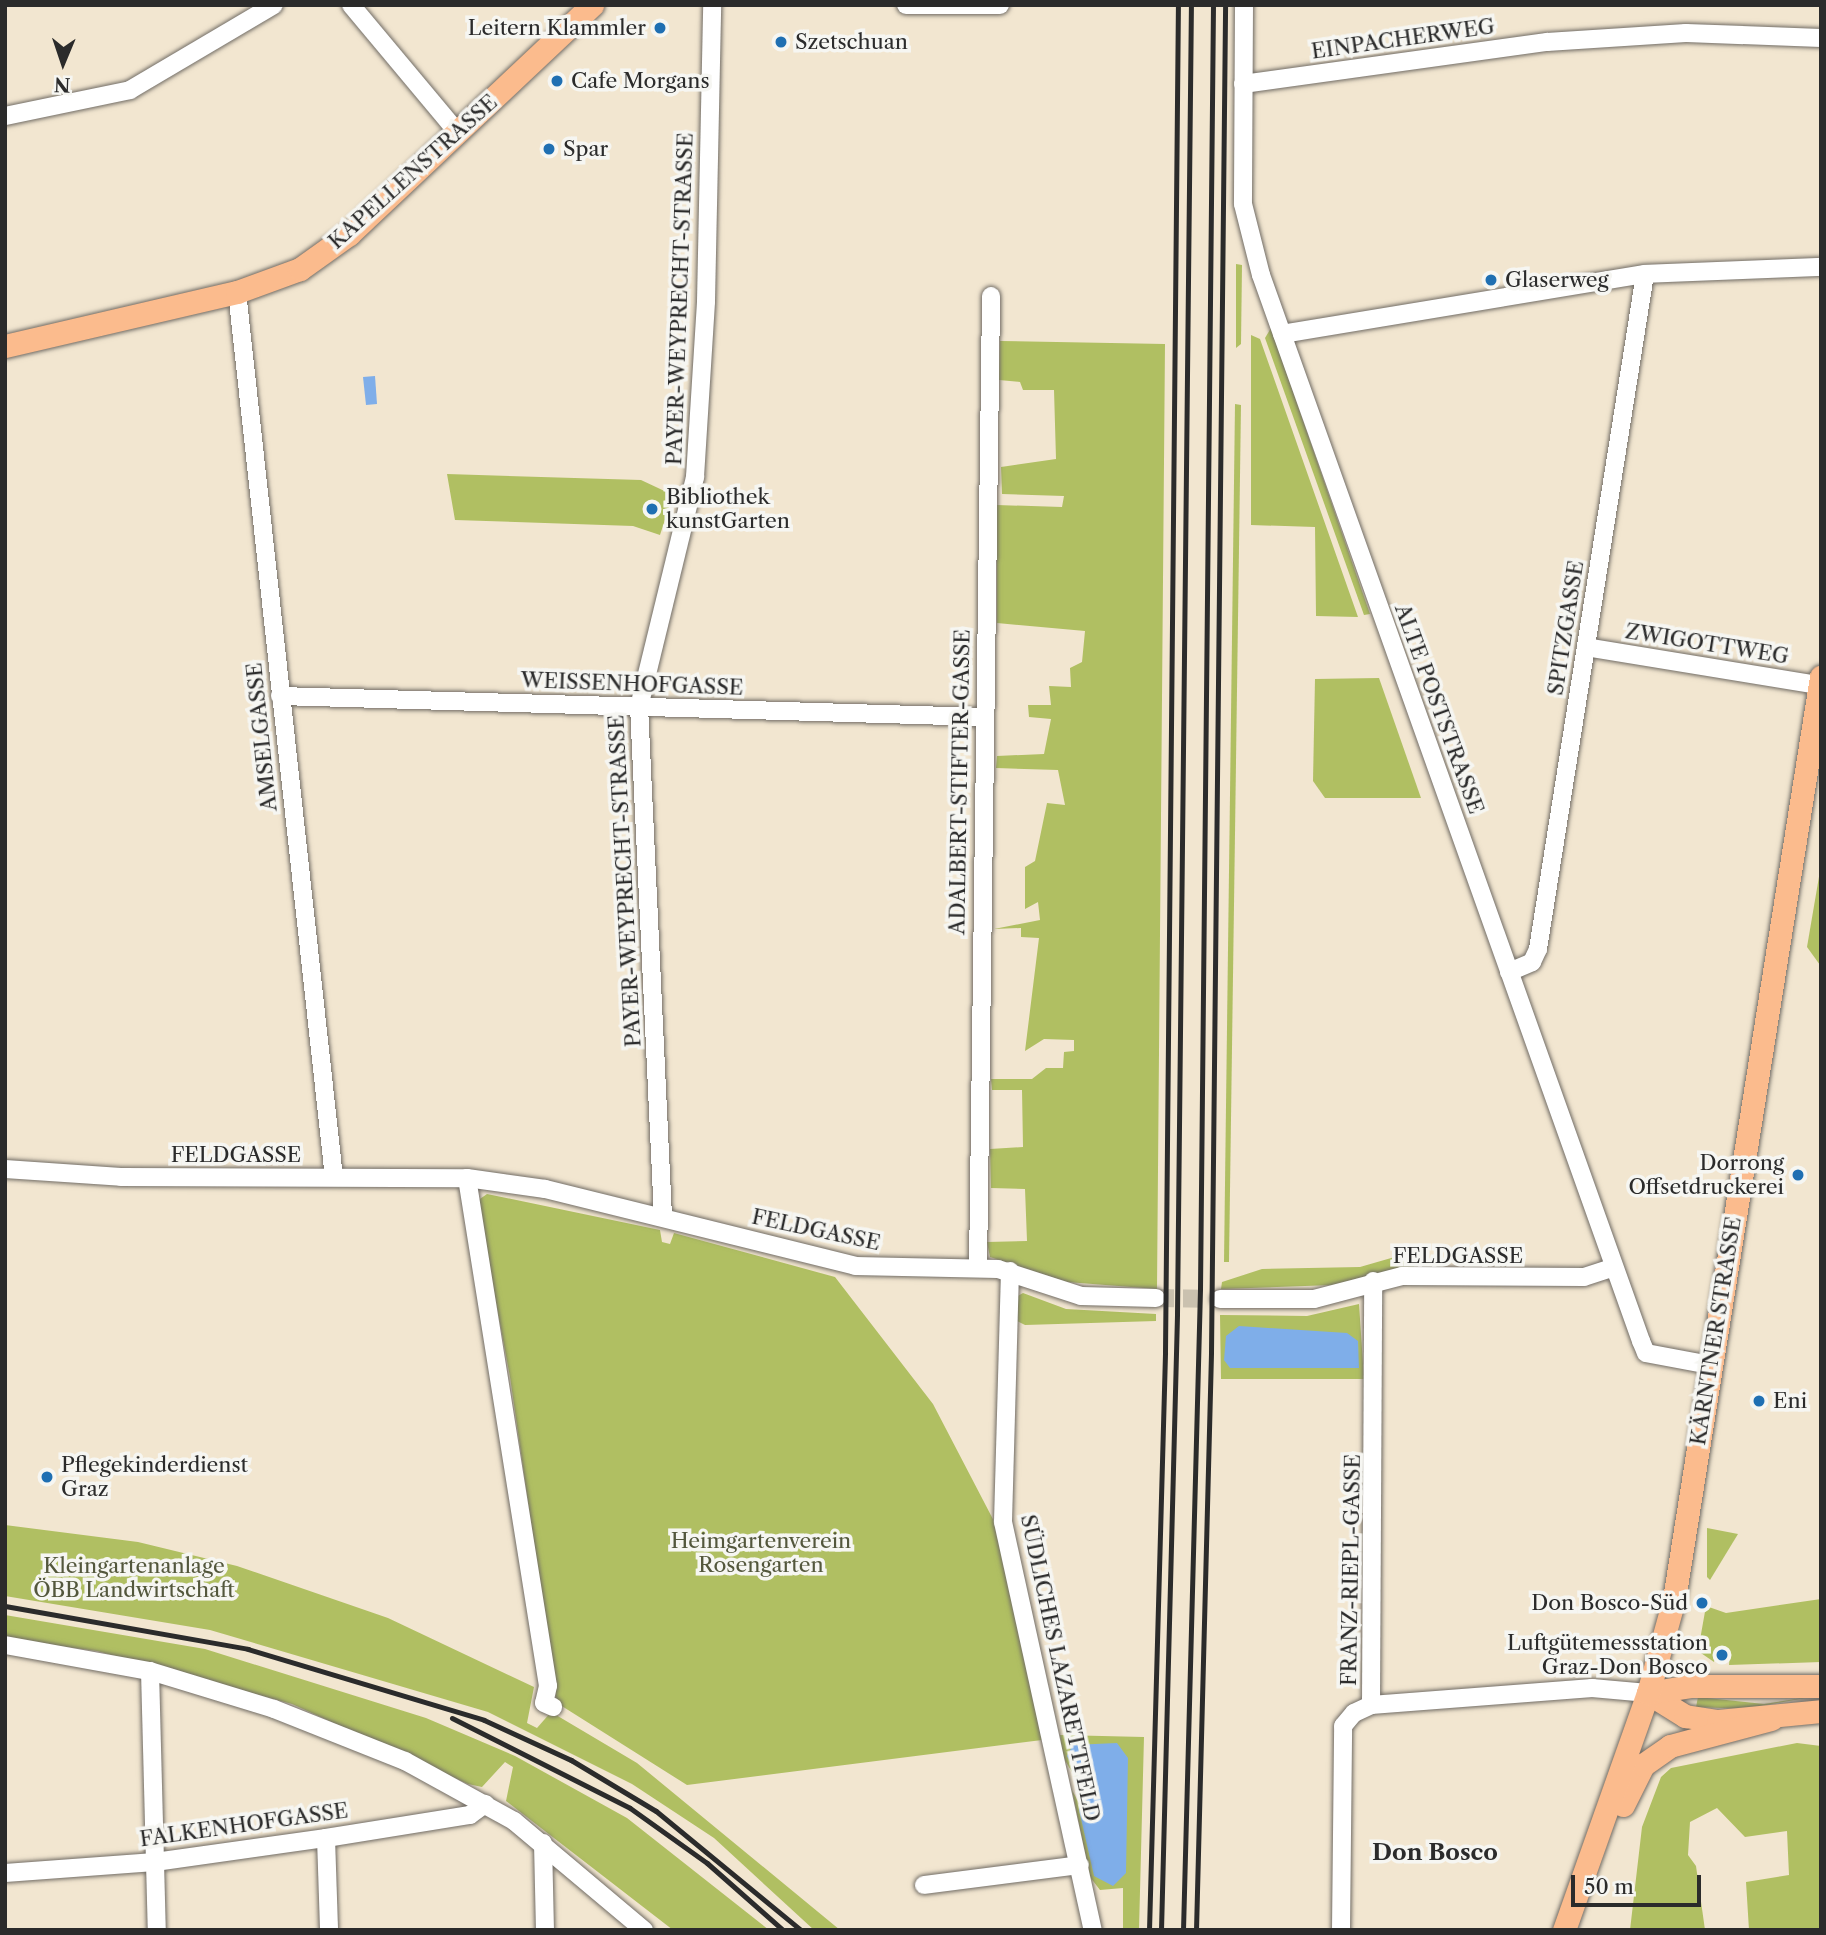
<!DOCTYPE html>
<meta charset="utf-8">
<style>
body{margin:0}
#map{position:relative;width:1826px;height:1935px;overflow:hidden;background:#f2e6d0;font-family:"Libre Caslon Text",serif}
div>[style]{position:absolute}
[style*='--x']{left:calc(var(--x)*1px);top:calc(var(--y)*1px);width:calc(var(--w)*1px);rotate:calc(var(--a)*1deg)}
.green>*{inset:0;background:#b0bf62}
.water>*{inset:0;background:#7faee9}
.minor-tunnel>*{height:18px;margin-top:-9px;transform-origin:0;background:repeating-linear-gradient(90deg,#cac1af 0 18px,transparent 0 27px)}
.roads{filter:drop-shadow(0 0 2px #716c65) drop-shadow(0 0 2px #716c65)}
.minor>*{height:18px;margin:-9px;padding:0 9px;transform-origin:9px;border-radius:9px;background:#fff}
.major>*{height:23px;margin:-11.5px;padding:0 11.5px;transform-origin:11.5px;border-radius:11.5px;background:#fbbb8d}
.rail>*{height:5px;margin:-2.5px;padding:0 2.5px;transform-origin:2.5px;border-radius:2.5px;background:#2b2b2b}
.dots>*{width:19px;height:19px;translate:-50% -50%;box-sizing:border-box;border:4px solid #f6f6f2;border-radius:50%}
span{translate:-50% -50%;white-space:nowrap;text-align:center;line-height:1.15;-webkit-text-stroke:7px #f6f6f2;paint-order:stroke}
.poi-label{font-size:21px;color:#2b2b2b}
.right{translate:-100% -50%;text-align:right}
.left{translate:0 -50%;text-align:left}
.street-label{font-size:21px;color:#2b2b2b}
.park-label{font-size:21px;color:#53573c}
.neighbourhood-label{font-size:23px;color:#2b2b2b;font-weight:700}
.frame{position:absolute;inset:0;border:7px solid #2b2b2b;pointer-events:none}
.north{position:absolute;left:28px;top:28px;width:70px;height:70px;-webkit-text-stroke:5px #f6f6f2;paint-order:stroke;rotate:182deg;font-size:19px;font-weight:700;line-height:28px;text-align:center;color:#2b2b2b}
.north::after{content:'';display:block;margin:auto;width:24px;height:32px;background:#2b2b2b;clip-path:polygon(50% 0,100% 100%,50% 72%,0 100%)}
.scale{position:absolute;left:1571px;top:1875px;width:130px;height:32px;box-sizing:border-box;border:4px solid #2b2b2b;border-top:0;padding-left:9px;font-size:21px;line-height:24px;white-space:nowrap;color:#2b2b2b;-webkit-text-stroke:5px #f6f6f2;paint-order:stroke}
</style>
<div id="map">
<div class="green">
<i style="clip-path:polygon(1236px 264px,1242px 265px,1241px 344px,1236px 348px)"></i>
<i style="clip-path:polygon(1271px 328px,1370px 614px,1364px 615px,1265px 338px)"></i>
<i style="clip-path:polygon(1251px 335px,1260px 339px,1358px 617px,1316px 616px,1315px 527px,1251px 525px)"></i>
<i style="clip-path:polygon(1000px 341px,1165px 344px,1157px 1289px,1067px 1282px,990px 1257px,987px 1242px,1027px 1241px,1025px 1189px,991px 1188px,990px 1149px,1023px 1147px,1022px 1090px,992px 1090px,991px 1079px,1032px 1079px,1046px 1068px,1063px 1068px,1064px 1052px,1074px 1051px,1074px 1040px,1044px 1039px,1025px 1051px,1039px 938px,1021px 937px,1021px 928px,994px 929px,1040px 920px,1038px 902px,1025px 909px,1025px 867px,1035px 861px,1047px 803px,1065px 805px,1058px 770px,996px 768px,997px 756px,1044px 754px,1051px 719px,1029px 717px,1028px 705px,1051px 705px,1049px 686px,1071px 687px,1070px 668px,1082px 662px,1085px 631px,997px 623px,997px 505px,1062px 507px,1064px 496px,1002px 494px,1001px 467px,1056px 459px,1054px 390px,1023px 390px,1020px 382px,999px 380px)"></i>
<i style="clip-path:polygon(1235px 404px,1241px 405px,1229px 1262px,1224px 1262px)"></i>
<i style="clip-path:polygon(447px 474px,641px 480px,673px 495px,660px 535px,633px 526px,455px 520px)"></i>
<i style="clip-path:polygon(1379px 678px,1421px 798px,1325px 798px,1313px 781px,1315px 679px)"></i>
<i style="clip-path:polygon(1821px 865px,1821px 965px,1820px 965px,1807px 947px)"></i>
<i style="clip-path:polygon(487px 1194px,660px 1230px,662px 1242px,670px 1244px,674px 1233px,835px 1277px,933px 1404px,996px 1525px,1042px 1740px,687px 1785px,557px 1703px,510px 1377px,477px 1201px)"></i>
<i style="clip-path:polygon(1405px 1254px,1417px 1260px,1413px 1269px,1333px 1285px,1221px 1289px,1222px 1282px,1262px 1269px,1360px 1267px)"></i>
<i style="clip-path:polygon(1023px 1293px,1066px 1309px,1156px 1314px,1156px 1321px,1025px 1325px,1017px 1321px,1016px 1297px)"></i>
<i style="clip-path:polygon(1359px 1304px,1364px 1379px,1221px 1379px,1220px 1315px,1307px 1316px)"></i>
<i style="clip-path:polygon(5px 1525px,138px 1542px,237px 1566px,388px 1618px,534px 1687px,527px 1723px,537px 1728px,551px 1712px,637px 1763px,840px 1930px,814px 1930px,714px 1838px,632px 1784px,488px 1712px,210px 1630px,5px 1596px)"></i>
<i style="clip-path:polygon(1707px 1528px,1738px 1534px,1710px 1580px,1707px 1577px)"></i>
<i style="clip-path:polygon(1821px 1599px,1821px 1662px,1729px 1665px,1730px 1653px,1716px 1651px,1714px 1662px,1698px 1651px,1706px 1606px,1726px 1613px)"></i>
<i style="clip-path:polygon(5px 1615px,205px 1649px,426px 1718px,515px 1756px,627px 1818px,769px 1930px,673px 1930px,506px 1801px,513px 1767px,505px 1762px,482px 1787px,468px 1784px,292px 1704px,97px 1651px,5px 1639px)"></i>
<i style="clip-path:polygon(1821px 1695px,1745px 1709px,1696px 1707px,1698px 1697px,1764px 1704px)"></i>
<i style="clip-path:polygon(1060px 1735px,1144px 1737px,1139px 1930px,1123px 1930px,1123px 1888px,1100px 1890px,1090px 1877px,1072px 1790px,1081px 1807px,1085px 1794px,1063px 1757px)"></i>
<i style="clip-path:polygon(1797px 1743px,1821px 1746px,1821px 1930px,1749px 1930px,1746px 1882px,1789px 1875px,1787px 1831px,1745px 1837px,1717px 1808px,1690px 1822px,1688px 1855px,1696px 1866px,1705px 1930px,1630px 1930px,1642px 1827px,1661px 1777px,1671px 1768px)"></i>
</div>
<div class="water">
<i style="clip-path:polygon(375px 376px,377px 404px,366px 405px,363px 377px)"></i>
<i style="clip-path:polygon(1239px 1326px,1347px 1333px,1358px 1341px,1359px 1368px,1230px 1368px,1224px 1360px,1226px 1336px)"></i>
<i style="clip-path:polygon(1117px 1743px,1128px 1758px,1126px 1873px,1113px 1886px,1094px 1876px,1079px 1810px,1079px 1779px,1067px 1756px,1073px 1745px)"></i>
</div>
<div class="minor-tunnel">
<i style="--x:1156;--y:1298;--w:64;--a:0.9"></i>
</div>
<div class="roads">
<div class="minor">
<i style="--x:351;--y:5;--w:168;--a:50.1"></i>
<i style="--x:906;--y:5;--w:94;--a:0"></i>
<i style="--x:1244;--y:5;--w:199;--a:90.3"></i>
<i style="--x:1243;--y:204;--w:73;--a:75.8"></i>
<i style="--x:1261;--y:275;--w:1132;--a:70.38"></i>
<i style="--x:1641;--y:1341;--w:13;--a:67"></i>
<i style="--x:1646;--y:1353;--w:65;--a:10.6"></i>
<i style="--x:1243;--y:84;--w:307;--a:-7.9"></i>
<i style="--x:1547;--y:42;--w:139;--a:-3.7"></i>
<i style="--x:1686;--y:33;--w:135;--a:2.1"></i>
<i style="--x:5;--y:116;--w:128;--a:-11.7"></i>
<i style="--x:130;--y:90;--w:167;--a:-30.6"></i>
<i style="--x:237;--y:292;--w:890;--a:83.75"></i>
<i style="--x:1282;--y:334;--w:368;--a:-9.4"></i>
<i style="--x:1645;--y:274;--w:176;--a:-2.3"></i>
<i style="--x:1586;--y:647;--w:236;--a:9.3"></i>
<i style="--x:280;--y:696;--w:703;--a:1.71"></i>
<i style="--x:1509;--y:972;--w:25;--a:-23"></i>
<i style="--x:1532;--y:962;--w:14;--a:-65"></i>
<i style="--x:1538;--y:949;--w:683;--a:-80.99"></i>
<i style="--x:5;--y:1169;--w:116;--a:3.9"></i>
<i style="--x:121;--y:1177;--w:346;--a:0.2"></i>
<i style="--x:467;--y:1178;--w:79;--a:8"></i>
<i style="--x:545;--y:1189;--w:319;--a:13.9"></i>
<i style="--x:855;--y:1266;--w:143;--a:1.2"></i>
<i style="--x:998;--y:1269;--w:87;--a:18"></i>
<i style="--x:1081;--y:1296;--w:75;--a:1.5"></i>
<i style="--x:467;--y:1178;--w:514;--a:80.94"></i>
<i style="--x:548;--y:1686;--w:17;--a:103"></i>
<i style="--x:544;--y:1703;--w:10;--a:24"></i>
<i style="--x:663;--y:1217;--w:511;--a:-92.69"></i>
<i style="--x:639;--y:707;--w:237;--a:-76.3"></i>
<i style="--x:695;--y:477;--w:176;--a:-86.4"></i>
<i style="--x:706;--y:301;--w:296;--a:-88.8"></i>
<i style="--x:978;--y:1268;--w:972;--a:-89.23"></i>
<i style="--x:1010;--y:1271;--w:251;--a:91.6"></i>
<i style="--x:1003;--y:1522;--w:418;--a:77.6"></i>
<i style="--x:1220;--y:1299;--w:94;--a:0"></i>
<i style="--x:1314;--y:1299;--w:91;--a:-14.6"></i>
<i style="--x:1402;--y:1276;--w:182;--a:0.3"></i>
<i style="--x:1584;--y:1277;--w:29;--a:-18"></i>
<i style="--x:5;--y:1645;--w:147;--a:10.2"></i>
<i style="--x:150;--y:1671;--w:130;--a:17"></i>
<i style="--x:274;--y:1709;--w:141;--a:21.7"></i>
<i style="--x:405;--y:1761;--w:124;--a:28.8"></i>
<i style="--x:514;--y:1821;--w:170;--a:40"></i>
<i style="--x:150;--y:1671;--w:259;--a:88.5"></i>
<i style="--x:1371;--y:1705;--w:424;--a:-89.7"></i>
<i style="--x:326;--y:1838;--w:92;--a:88.1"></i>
<i style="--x:543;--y:1843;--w:87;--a:88.7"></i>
<i style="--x:5;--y:1873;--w:150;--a:-4.2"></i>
<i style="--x:155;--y:1862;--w:173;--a:-8"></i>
<i style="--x:326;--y:1838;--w:146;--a:-9.1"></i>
<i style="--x:470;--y:1815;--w:19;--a:-36"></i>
<i style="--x:924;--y:1885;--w:157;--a:-7.3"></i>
<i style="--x:1341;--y:1930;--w:204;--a:-89.4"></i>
<i style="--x:1343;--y:1726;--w:17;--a:-50"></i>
<i style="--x:1354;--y:1713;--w:19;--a:-25"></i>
<i style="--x:1371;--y:1705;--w:222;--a:-4.4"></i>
<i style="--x:1592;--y:1688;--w:56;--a:5.1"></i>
</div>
<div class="major">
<i style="--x:5;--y:346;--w:238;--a:-13.1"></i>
<i style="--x:237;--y:292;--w:67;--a:-20.1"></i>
<i style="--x:300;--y:269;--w:60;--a:-35.5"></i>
<i style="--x:349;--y:234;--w:334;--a:-43.3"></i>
<i style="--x:1648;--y:1693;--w:44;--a:31.9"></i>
<i style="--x:1685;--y:1716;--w:33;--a:9"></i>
<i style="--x:1718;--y:1721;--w:103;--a:-5.5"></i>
<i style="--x:1648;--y:1693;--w:44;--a:-9.2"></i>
<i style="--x:1691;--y:1686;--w:130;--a:0"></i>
<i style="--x:1623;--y:1805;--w:45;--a:-63.4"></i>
<i style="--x:1643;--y:1765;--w:33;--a:-35"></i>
<i style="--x:1670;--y:1746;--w:105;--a:-15"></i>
<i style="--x:1564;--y:1930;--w:251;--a:-70.5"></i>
<i style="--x:1648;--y:1693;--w:98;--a:-74.5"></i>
<i style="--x:1674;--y:1599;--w:934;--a:-80.94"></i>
</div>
</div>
<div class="rail">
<i style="--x:5;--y:1606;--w:247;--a:10"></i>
<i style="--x:248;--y:1649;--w:246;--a:16.7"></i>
<i style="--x:484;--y:1720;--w:96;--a:24.7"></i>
<i style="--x:571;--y:1760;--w:99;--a:31"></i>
<i style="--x:656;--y:1811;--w:188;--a:39.4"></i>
<i style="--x:452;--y:1718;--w:199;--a:26.8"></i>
<i style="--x:630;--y:1808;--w:95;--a:35.5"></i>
<i style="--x:707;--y:1863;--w:101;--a:41.4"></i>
<i style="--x:1149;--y:1930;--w:578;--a:-88.41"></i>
<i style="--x:1165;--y:1352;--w:1347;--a:-89.45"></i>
<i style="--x:1161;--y:1930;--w:616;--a:-88.51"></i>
<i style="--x:1177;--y:1314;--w:1309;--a:-89.39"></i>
<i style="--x:1183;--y:1930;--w:641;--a:-88.48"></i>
<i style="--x:1200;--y:1289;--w:1284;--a:-89.42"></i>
<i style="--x:1196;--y:1930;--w:578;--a:-88.51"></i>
<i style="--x:1211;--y:1352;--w:1347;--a:-89.4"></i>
</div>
<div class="dots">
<i style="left:660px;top:28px;background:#1f6fb2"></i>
<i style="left:781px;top:42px;background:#1f6fb2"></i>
<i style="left:557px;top:81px;background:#1f6fb2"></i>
<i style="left:549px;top:149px;background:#1f6fb2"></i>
<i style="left:1491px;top:280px;background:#1f6fb2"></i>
<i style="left:652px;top:509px;background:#1f6fb2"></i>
<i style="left:1798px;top:1175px;background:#1f6fb2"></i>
<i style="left:1759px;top:1401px;background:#1f6fb2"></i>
<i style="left:47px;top:1477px;background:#1f6fb2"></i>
<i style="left:1702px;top:1603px;background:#1f6fb2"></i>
<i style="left:1722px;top:1655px;background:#1f6fb2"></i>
</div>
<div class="poi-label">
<span class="right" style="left:646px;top:28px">Leitern Klammler</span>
<span class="left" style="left:795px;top:42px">Szetschuan</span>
<span class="left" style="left:571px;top:81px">Cafe Morgans</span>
<span class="left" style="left:563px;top:149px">Spar</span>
<span class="left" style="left:1505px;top:280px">Glaserweg</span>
<span class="left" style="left:666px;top:509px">Bibliothek<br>kunstGarten</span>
<span class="right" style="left:1784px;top:1175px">Dorrong<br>Offsetdruckerei</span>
<span class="left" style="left:1773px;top:1401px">Eni</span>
<span class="left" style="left:61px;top:1477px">Pflegekinderdienst<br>Graz</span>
<span class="right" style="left:1688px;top:1603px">Don Bosco-Süd</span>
<span class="right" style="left:1708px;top:1655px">Luftgütemessstation<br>Graz-Don Bosco</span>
</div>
<div class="street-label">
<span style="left:1403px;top:39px;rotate:-8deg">EINPACHERWEG</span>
<span style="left:413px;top:172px;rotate:-42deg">KAPELLENSTRASSE</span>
<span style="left:680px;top:299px;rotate:-88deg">PAYER-WEYPRECHT-STRASSE</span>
<span style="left:1566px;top:628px;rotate:-81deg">SPITZGASSE</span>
<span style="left:1707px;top:644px;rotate:9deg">ZWIGOTTWEG</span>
<span style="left:632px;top:684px;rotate:2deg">WEISSENHOFGASSE</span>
<span style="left:1439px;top:709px;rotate:70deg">ALTE POSTSTRASSE</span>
<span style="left:262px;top:737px;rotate:-96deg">AMSELGASSE</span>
<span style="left:960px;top:782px;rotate:-89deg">ADALBERT-STIFTER-GASSE</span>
<span style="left:625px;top:881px;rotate:-93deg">PAYER-WEYPRECHT-STRASSE</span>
<span style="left:236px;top:1155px">FELDGASSE</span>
<span style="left:816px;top:1230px;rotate:12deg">FELDGASSE</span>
<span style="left:1458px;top:1256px">FELDGASSE</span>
<span style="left:1716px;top:1331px;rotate:-81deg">KÄRNTNER STRASSE</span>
<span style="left:1351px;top:1570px;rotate:-89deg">FRANZ-RIEPL-GASSE</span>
<span style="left:1060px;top:1668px;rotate:78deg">SÜDLICHES LAZARETTFELD</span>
<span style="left:244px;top:1825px;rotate:-8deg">FALKENHOFGASSE</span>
</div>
<div class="park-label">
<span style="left:761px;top:1553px">Heimgartenverein<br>Rosengarten</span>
<span style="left:134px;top:1578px">Kleingartenanlage<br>ÖBB Landwirtschaft</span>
</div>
<div class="neighbourhood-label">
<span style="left:1435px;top:1852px">Don Bosco</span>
</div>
<div class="frame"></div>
<div class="north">N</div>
<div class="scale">50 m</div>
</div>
